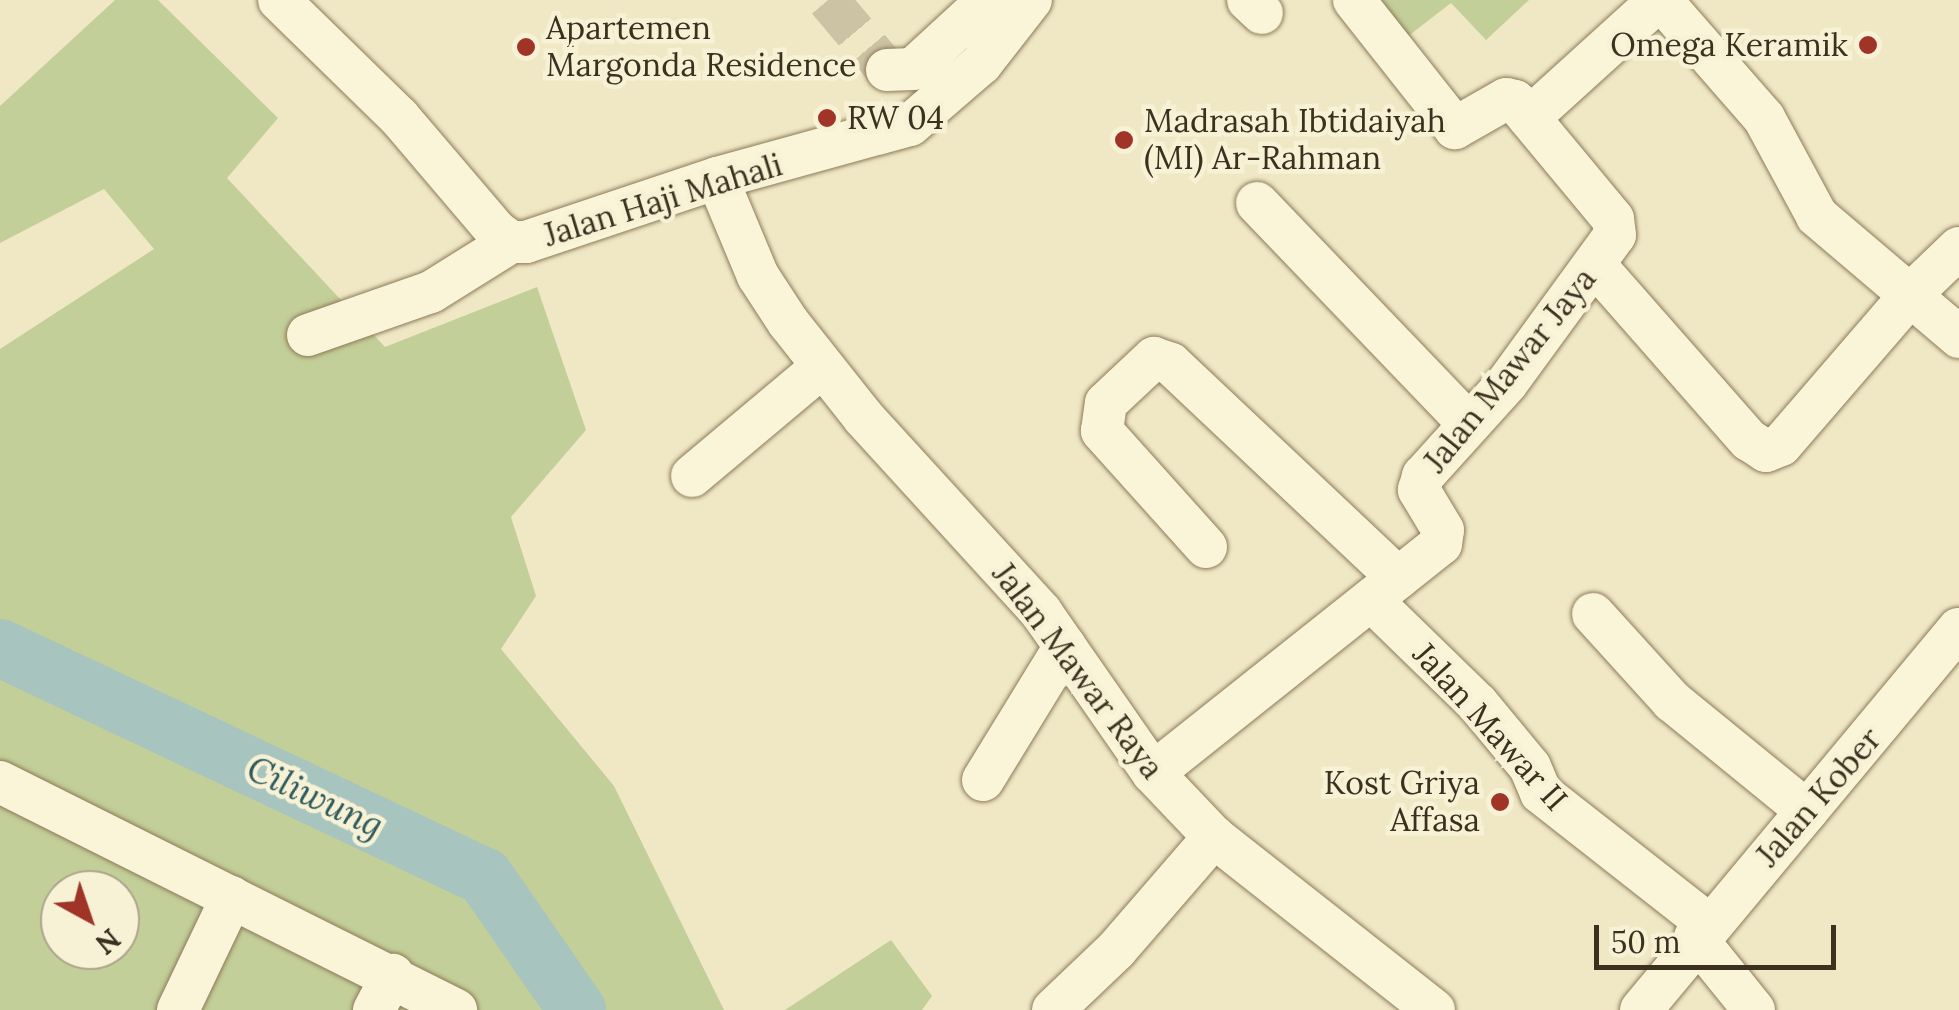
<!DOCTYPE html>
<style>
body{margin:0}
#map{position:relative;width:1959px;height:1010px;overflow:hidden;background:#f0e8c5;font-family:Lora,serif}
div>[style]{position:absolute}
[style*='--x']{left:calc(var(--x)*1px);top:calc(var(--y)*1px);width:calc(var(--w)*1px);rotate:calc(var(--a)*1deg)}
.green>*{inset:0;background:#c3cf98}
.river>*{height:58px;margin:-29px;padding:0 29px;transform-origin:29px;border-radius:29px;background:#a7c4be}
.minor-tunnel>*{height:42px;margin-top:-21px;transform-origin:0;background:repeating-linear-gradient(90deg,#ccc3a4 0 42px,transparent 0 63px)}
.roads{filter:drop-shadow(0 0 2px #8d7b5a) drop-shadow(0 0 2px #8d7b5a)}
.minor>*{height:42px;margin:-21px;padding:0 21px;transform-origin:21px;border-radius:21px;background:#faf4d9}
.dots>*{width:28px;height:28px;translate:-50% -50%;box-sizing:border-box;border:5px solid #f7f1d5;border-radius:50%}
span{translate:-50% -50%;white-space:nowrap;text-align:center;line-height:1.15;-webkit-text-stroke:9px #f7f1d5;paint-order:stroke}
.poi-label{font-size:32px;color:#3c301f}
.left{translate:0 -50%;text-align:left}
.right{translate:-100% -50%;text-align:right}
.street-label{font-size:32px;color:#3c301f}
.water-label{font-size:35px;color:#2d5a5c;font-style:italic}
.north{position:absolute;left:40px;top:870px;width:100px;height:100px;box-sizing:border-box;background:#f7f1d5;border:2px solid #aca48c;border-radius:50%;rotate:140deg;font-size:28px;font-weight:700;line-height:40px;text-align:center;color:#3c301f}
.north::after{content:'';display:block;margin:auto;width:35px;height:45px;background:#9f3427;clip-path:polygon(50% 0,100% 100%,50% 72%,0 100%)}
.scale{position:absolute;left:1594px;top:925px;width:242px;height:45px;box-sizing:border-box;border:5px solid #3c301f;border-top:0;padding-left:12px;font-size:30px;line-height:35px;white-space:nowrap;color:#3c301f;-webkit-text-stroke:8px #f7f1d5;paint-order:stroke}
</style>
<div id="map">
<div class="green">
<i style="clip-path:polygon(evenodd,115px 0,158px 0,278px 118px,227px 178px,385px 347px,537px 287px,586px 430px,511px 517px,536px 596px,501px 649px,614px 786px,724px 1010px,0 1010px,0 349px,154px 249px,104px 189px,0 243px,0 106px,115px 0,60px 890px,120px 890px,120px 950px,60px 950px,60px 890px)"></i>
<i style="clip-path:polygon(1363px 0,1529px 0,1486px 40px,1451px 3px,1398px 44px)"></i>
<i style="clip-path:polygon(891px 940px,932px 996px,922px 1010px,785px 1010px)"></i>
</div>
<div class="river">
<i style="--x:0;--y:648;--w:536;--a:25.28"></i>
<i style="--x:485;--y:877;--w:162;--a:55.3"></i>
</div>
<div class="minor-tunnel">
<i style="--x:828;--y:0;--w:92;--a:49.9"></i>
</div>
<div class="roads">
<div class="minor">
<i style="--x:279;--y:0;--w:168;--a:44.3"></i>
<i style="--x:399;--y:117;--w:150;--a:49.6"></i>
<i style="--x:496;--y:231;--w:19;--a:36"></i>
<i style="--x:511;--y:242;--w:15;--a:0"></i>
<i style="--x:526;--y:242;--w:201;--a:-18.5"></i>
<i style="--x:717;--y:178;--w:200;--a:-15.4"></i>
<i style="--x:910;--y:125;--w:94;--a:-40.7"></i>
<i style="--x:981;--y:64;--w:81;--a:-52"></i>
<i style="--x:1248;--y:0;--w:19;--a:43"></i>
<i style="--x:1661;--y:0;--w:157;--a:48.9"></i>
<i style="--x:1764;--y:118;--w:111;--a:61.6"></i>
<i style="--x:1817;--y:216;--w:187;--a:40.4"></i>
<i style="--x:887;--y:70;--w:26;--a:-2"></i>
<i style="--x:913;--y:69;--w:102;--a:-42.6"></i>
<i style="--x:1529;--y:118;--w:176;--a:-42.2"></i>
<i style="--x:717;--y:178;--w:106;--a:67.3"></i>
<i style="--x:758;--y:276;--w:55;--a:56.9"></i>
<i style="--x:788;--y:322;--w:122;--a:51.6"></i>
<i style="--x:864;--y:418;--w:263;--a:47.6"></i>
<i style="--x:1041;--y:612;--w:196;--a:55.2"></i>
<i style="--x:1153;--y:773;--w:88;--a:46.4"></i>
<i style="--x:1214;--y:837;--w:280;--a:38.2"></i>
<i style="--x:1257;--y:203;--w:305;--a:46.2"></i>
<i style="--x:1595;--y:265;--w:233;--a:48.7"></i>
<i style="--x:1749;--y:440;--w:20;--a:33"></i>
<i style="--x:1766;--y:451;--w:16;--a:-22"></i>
<i style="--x:1781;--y:445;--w:201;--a:-49.2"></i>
<i style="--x:1912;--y:293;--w:65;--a:-43.8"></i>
<i style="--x:308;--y:335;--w:130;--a:-19.3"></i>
<i style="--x:431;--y:292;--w:94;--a:-32"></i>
<i style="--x:692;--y:476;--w:170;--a:-40"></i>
<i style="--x:1206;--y:547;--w:156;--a:-131.9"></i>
<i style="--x:1102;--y:431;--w:28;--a:-82"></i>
<i style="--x:1106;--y:403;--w:66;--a:-43.2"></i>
<i style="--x:1154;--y:358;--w:18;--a:19"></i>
<i style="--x:1171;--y:364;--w:312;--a:43.3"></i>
<i style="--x:1371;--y:600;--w:148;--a:44.2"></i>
<i style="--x:1477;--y:703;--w:83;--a:50.4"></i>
<i style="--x:1530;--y:767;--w:28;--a:67"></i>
<i style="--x:1541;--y:793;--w:211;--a:38.1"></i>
<i style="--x:1593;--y:614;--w:118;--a:47.8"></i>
<i style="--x:1672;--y:701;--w:174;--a:39.2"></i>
<i style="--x:1153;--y:773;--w:368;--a:-38.5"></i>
<i style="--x:1441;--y:544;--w:14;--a:-82"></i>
<i style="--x:1443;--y:530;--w:47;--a:-121"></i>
<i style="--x:1419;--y:490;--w:15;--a:-74"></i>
<i style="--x:1423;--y:476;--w:125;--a:-47.9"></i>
<i style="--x:1507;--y:383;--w:183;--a:-53.9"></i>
<i style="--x:1615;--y:235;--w:16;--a:-97"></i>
<i style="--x:1613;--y:219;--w:153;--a:-129.7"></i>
<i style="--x:1515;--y:101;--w:9;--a:-167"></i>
<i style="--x:1506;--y:99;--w:59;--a:150.4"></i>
<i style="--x:1455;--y:128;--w:163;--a:-128.3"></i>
<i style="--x:983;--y:780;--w:157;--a:-58.5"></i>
<i style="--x:0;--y:782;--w:510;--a:26.57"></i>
<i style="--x:1695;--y:937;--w:94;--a:51.1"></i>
<i style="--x:178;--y:1010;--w:125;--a:-64.5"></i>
<i style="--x:374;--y:1010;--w:40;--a:-62"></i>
<i style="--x:1053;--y:1010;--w:87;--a:-43.6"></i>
<i style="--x:1116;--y:950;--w:150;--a:-49.1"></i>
<i style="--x:1641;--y:1010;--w:496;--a:-50.2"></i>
</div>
</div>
<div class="dots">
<i style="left:1868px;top:45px;background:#9f3427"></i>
<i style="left:526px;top:47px;background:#9f3427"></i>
<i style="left:827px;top:118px;background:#9f3427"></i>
<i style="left:1124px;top:140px;background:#9f3427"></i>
<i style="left:1500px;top:802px;background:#9f3427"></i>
</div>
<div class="poi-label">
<span class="left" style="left:546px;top:47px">Apartemen<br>Margonda Residence</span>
<span class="right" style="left:1848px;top:45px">Omega Keramik</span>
<span class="left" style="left:847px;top:118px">RW 04</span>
<span class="left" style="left:1144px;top:140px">Madrasah Ibtidaiyah<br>(MI) Ar-Rahman</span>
<span class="right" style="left:1480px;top:802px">Kost Griya<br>Affasa</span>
</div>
<div class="street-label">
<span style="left:663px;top:200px;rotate:-17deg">Jalan Haji Mahali</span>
<span style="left:1510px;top:370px;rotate:-51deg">Jalan Mawar Jaya</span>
<span style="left:1078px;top:671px;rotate:53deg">Jalan Mawar Raya</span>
<span style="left:1490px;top:727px;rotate:48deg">Jalan Mawar II</span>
<span style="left:1819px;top:797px;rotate:-49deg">Jalan Kober</span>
</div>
<div class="water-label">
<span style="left:315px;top:797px;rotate:25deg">Ciliwung</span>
</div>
<div class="north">N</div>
<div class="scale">50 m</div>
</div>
